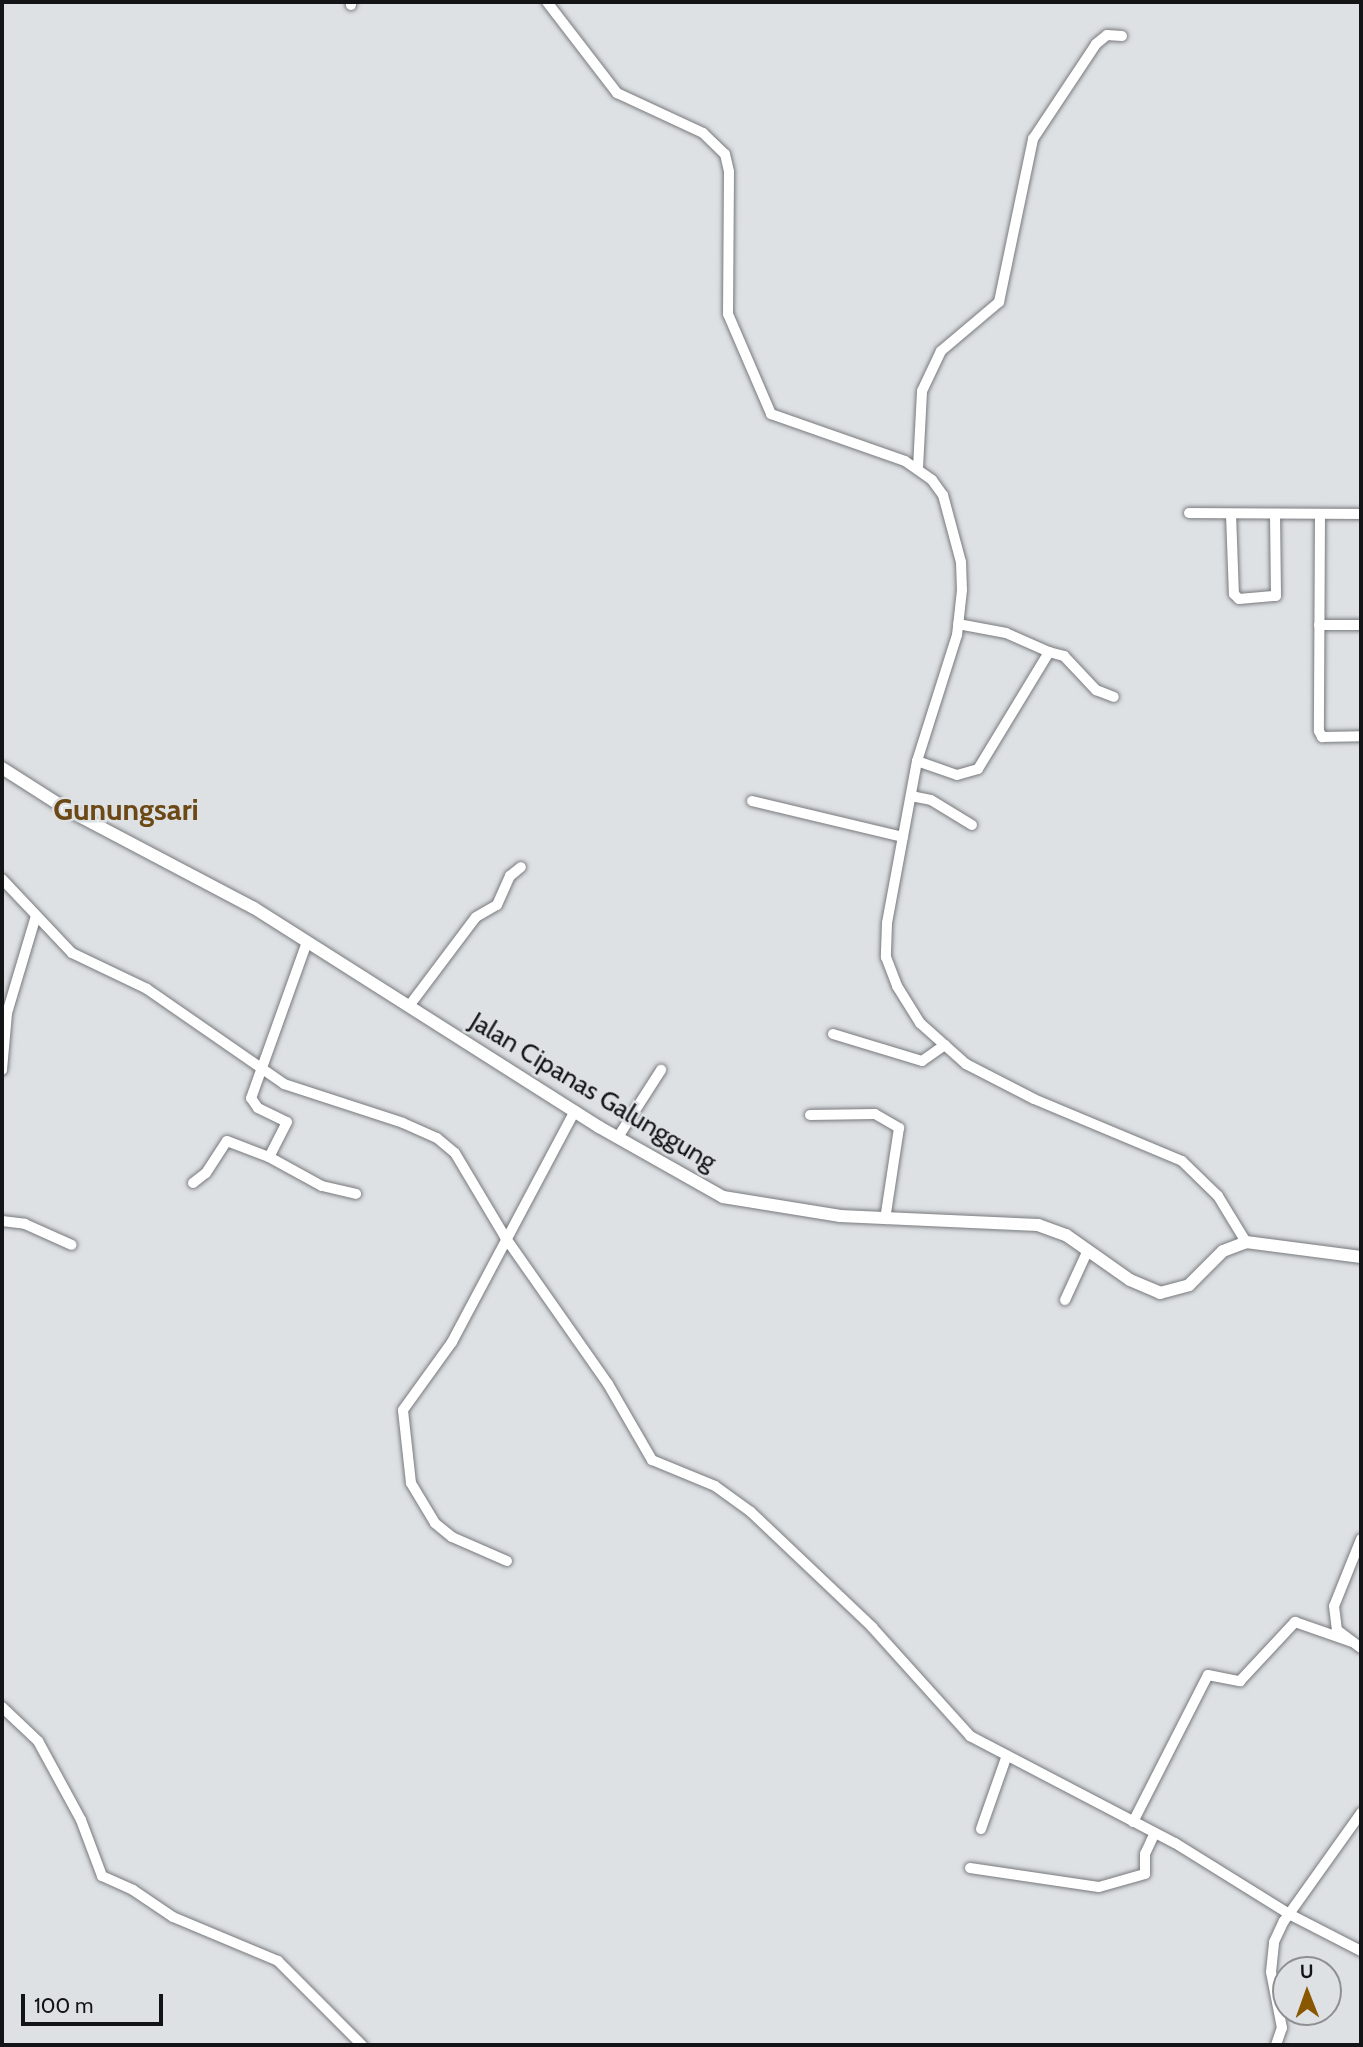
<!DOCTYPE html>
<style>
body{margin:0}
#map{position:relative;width:1363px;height:2047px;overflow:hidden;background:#dee1e4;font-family:Cabin,sans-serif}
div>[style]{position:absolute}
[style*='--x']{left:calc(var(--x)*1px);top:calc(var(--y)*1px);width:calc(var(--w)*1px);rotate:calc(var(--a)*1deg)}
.roads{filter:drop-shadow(0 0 2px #787a7e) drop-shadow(0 0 2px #787a7e)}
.minor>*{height:10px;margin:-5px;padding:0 5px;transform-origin:5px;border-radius:5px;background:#fff}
.tertiary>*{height:12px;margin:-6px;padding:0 6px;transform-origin:6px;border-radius:6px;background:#fff}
span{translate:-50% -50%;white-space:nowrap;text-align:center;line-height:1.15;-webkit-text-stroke:5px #dee1e4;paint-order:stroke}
.street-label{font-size:26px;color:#131415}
.quarter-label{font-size:30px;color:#6b4815;font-weight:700}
.frame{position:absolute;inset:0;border:4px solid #131415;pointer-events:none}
.north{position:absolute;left:1272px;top:1956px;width:70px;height:70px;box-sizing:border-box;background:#dee1e4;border:2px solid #8d8f91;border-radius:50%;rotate:359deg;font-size:19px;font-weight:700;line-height:28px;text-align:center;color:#131415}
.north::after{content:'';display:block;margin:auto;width:24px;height:32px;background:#885700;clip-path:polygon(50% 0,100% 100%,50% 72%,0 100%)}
.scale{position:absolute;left:21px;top:1994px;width:142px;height:32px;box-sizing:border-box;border:4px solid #131415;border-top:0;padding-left:9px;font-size:21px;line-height:24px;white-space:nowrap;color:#131415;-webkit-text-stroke:5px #dee1e4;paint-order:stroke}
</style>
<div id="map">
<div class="roads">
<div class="minor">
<i style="--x:547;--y:2;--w:115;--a:52.4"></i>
<i style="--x:617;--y:93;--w:95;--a:24.9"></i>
<i style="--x:703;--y:133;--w:30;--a:44"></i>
<i style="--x:725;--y:154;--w:18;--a:77"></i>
<i style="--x:729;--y:172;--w:142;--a:90.4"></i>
<i style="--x:728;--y:314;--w:109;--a:66.7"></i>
<i style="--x:771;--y:414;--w:142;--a:19.3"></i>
<i style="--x:905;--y:461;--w:33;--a:35"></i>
<i style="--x:932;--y:480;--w:19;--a:54"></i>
<i style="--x:943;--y:495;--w:69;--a:75"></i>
<i style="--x:961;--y:562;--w:28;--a:88"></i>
<i style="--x:962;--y:590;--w:45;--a:96.3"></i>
<i style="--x:957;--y:635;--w:132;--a:107.6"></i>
<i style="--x:917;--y:761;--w:165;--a:100.5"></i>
<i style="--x:887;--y:923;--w:34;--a:92"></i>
<i style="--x:886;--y:957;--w:31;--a:69"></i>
<i style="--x:897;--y:986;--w:44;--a:58.1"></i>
<i style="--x:920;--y:1023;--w:62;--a:41.7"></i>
<i style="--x:966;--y:1064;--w:76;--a:27.2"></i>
<i style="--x:1034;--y:1099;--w:160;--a:22.7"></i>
<i style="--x:1182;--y:1161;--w:50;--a:44.2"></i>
<i style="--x:1218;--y:1196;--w:54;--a:58.7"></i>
<i style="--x:351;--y:5;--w:3;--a:-90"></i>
<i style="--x:918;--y:468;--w:77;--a:-87"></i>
<i style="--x:922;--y:391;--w:44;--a:-64.6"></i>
<i style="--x:941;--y:351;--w:76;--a:-40.2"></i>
<i style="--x:999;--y:302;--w:167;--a:-78.2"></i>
<i style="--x:1033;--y:139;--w:114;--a:-56.4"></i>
<i style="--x:1096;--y:44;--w:14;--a:-39"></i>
<i style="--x:1107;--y:35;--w:15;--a:4"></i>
<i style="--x:1189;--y:513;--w:172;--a:0.3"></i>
<i style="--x:1231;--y:514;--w:80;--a:87.9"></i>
<i style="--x:1234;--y:594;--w:7;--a:45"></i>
<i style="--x:1239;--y:599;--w:37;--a:-5"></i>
<i style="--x:1276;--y:596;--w:82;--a:-90.7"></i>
<i style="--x:1320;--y:514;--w:217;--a:90.3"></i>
<i style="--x:1319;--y:731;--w:7;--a:63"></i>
<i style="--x:1322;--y:737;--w:39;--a:-1"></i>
<i style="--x:958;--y:624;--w:49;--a:10.6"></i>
<i style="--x:1006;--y:633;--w:47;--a:23.8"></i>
<i style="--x:1319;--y:625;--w:42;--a:0"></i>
<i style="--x:917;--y:761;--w:42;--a:19.3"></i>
<i style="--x:957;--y:775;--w:22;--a:-16"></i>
<i style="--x:978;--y:769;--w:137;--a:-58.7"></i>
<i style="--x:1049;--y:652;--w:16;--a:15"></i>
<i style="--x:1064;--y:656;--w:47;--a:46.7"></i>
<i style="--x:1096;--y:690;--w:19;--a:21"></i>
<i style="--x:911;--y:796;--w:20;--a:11"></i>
<i style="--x:931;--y:800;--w:48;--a:31.4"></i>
<i style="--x:752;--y:801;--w:155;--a:13.4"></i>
<i style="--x:2;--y:879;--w:102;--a:46.6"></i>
<i style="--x:72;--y:953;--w:83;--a:25.6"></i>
<i style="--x:147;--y:989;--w:167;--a:34.7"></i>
<i style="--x:284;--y:1084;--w:125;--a:18.1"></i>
<i style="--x:403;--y:1123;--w:37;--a:24"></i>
<i style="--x:437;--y:1138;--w:23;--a:40"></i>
<i style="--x:455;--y:1153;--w:98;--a:59.2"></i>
<i style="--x:505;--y:1237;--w:179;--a:55"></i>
<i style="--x:608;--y:1384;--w:88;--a:59.9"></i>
<i style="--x:652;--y:1460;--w:68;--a:22.4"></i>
<i style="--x:715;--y:1486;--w:44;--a:35.8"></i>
<i style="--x:751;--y:1512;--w:167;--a:43.5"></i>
<i style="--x:872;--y:1627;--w:147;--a:48"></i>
<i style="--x:970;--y:1736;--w:231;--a:27.6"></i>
<i style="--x:1175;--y:1843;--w:134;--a:31.9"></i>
<i style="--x:1289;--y:1914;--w:81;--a:27.2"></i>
<i style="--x:307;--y:942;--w:166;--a:109.7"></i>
<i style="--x:251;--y:1098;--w:12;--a:55"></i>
<i style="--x:258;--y:1108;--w:32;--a:26"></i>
<i style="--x:287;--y:1122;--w:39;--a:117"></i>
<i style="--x:269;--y:1157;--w:60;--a:28.7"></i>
<i style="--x:322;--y:1186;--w:35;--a:13"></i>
<i style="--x:409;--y:1006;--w:111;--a:-53"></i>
<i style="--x:476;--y:917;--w:24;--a:-30"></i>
<i style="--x:497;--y:905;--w:32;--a:-66"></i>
<i style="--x:510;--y:876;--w:14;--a:-39"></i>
<i style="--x:833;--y:1034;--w:93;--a:16.9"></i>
<i style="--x:922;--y:1061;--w:28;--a:-35"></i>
<i style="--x:2;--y:1070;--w:57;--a:-85"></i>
<i style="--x:7;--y:1013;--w:101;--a:-73.4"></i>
<i style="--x:810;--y:1115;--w:65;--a:-0.9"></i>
<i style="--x:875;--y:1114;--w:28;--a:30"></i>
<i style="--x:899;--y:1128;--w:92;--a:98.7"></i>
<i style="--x:618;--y:1137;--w:80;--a:-57.3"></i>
<i style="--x:193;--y:1183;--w:16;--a:-38"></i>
<i style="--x:206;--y:1173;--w:38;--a:-57"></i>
<i style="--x:227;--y:1141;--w:45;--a:20.9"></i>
<i style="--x:2;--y:1221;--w:23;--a:7"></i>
<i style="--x:25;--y:1224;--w:51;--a:24.1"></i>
<i style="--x:1065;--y:1300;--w:55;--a:-65.3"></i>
<i style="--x:1361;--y:1539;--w:72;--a:111.9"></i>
<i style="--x:1334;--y:1606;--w:24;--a:83"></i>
<i style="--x:1337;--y:1630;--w:30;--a:37"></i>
<i style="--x:507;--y:1561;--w:60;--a:-156.4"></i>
<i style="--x:452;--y:1537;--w:22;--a:-141"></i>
<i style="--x:435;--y:1523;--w:47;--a:-121"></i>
<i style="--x:411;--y:1483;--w:73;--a:-96.3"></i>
<i style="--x:403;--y:1410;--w:84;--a:-54.2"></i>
<i style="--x:452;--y:1342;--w:262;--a:-62"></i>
<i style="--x:2;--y:1707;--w:50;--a:43.4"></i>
<i style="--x:38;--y:1741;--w:90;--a:61.4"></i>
<i style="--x:81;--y:1820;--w:60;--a:69.4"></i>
<i style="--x:102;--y:1876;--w:34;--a:24"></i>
<i style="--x:133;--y:1890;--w:48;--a:34"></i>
<i style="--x:173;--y:1917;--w:114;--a:22.7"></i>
<i style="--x:278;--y:1961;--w:119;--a:45"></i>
<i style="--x:1133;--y:1822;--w:165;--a:-63"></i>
<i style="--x:1208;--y:1675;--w:33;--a:11"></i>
<i style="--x:1240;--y:1681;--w:81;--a:-47"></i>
<i style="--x:1295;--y:1622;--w:60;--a:19.3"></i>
<i style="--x:981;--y:1829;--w:78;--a:-70.6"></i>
<i style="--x:970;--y:1868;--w:130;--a:8.4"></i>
<i style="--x:1099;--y:1887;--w:48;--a:-15.8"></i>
<i style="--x:1145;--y:1874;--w:20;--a:-90"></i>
<i style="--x:1145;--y:1854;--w:23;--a:-65"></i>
<i style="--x:1276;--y:2045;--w:18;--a:-71"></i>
<i style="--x:1282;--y:2028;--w:57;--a:-101.1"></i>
<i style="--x:1271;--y:1972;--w:30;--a:-84"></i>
<i style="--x:1274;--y:1942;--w:23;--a:-65"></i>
<i style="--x:1284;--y:1921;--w:133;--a:-54.5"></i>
</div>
<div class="tertiary">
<i style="--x:2;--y:768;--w:76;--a:32.6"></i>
<i style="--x:66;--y:809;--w:212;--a:27.8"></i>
<i style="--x:254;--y:908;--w:409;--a:32.4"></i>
<i style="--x:599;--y:1127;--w:142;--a:29.4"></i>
<i style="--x:723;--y:1197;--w:119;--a:9.2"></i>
<i style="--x:840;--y:1216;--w:198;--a:2.6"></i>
<i style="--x:1038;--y:1225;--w:30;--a:20"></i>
<i style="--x:1066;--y:1235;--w:78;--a:35.1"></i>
<i style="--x:1130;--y:1280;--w:33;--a:23"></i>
<i style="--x:1160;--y:1293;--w:30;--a:-15"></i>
<i style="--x:1189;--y:1285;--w:48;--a:-45"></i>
<i style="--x:1223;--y:1251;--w:25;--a:-21"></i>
<i style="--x:1246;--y:1242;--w:116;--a:7.4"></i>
</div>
</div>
<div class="street-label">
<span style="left:593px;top:1092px;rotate:31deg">Jalan Cipanas Galunggung</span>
</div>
<div class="quarter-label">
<span style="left:126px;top:810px">Gunungsari</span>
</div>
<div class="frame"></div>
<div class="north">U</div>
<div class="scale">100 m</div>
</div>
